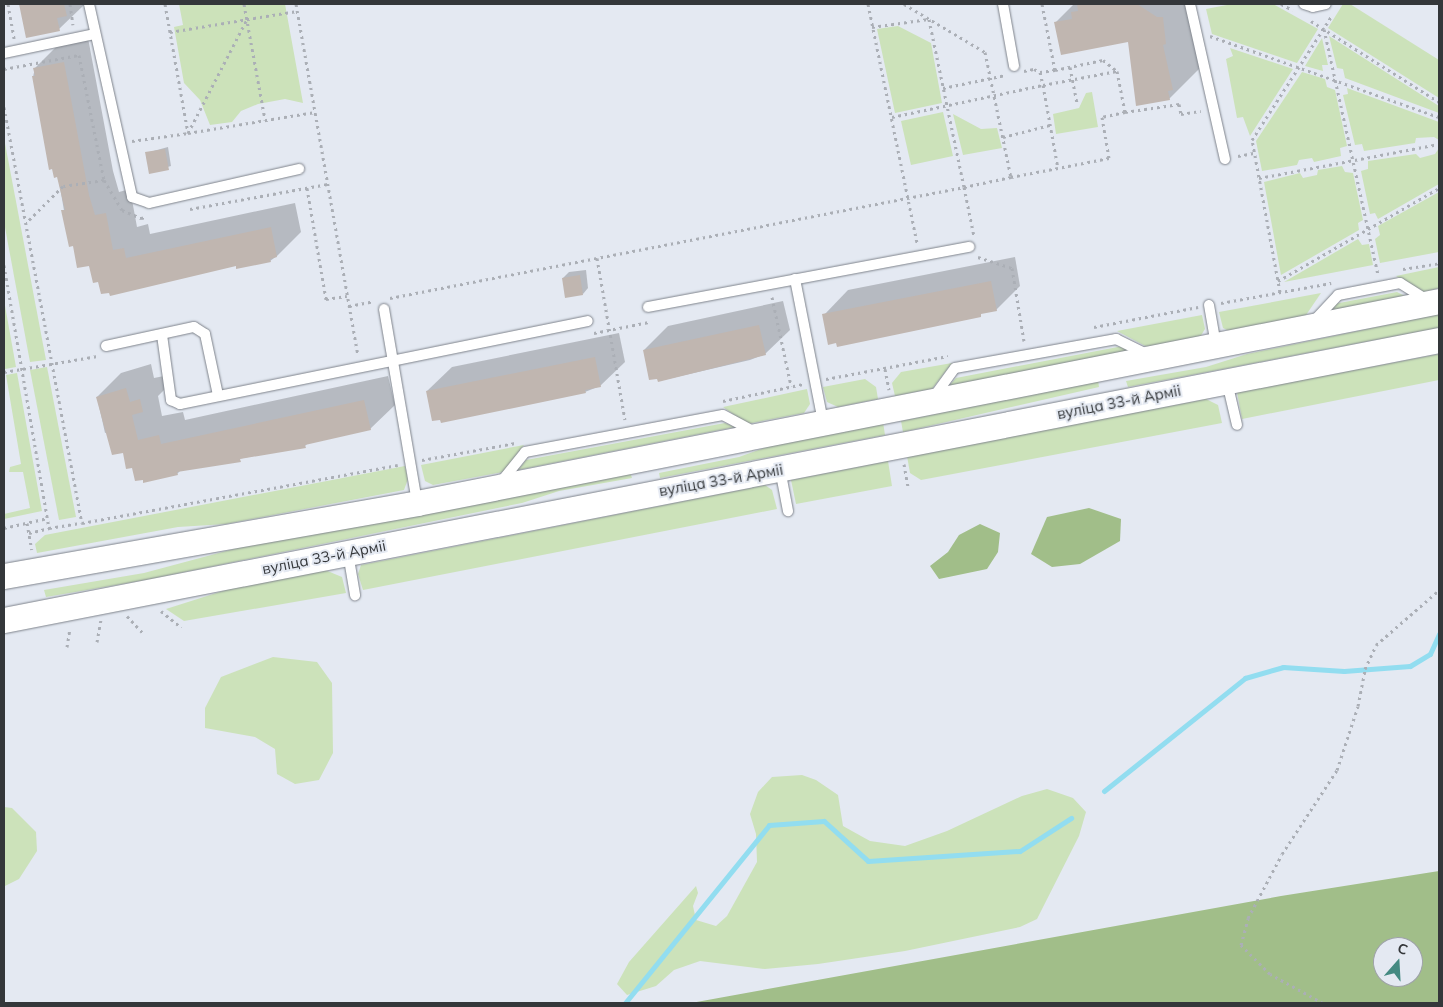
<!DOCTYPE html>
<meta charset="utf-8">
<style>
body{margin:0}
#map{position:relative;width:1443px;height:1007px;overflow:hidden;background:#e4e9f2;font-family:Mulish,sans-serif}
div>[style]{position:absolute}
[style*='--x']{left:calc(var(--x)*1px);top:calc(var(--y)*1px);width:calc(var(--w)*1px);rotate:calc(var(--a)*1deg)}
.green>*{inset:0;background:#cce2ba}
.forest>*{inset:0;background:#a1be89}
.shadow>*{inset:0;background:#0003}
.stream>*{height:5px;margin:-2.5px;padding:0 2.5px;transform-origin:2.5px;border-radius:2.5px;background:#92ddf0}
.building>*{inset:0;background:#c0b6b0}
.path>*{height:3px;margin-top:-1.5px;transform-origin:0;background:repeating-linear-gradient(90deg,#abafb6 0 2.5px,transparent 0 6.5px)}
.roads{filter:drop-shadow(0 0 1px #7e838b) drop-shadow(0 0 1px #7e838b)}
.service>*{height:10px;margin:-5px;padding:0 5px;transform-origin:5px;border-radius:5px;background:#fff}
.tertiary>*{height:25px;margin:-12.5px;padding:0 12.5px;transform-origin:12.5px;border-radius:12.5px;background:#fff}
span{translate:-50% -50%;white-space:nowrap;text-align:center;line-height:1.15;-webkit-text-stroke:4px #e4e9f2;paint-order:stroke}
.street-label{font-size:15px;color:#34373a}
.frame{position:absolute;inset:0;border:5px solid #34373a;pointer-events:none}
.north{position:absolute;left:1373px;top:937px;width:50px;height:50px;box-sizing:border-box;background:#e4e9f2;border:1px solid #9ea2a8;border-radius:50%;rotate:19deg;font-size:14px;font-weight:700;line-height:20px;text-align:center;color:#34373a}
.north::after{content:'';display:block;margin:auto;width:18px;height:22px;background:#448a82;clip-path:polygon(50% 0,100% 100%,50% 72%,0 100%)}
</style>
<div id="map">
<div class="green">
<i style="clip-path:polygon(179px 4px,285px 4px,303px 103px,285px 99px,258px 104px,241px 111px,232px 122px,210px 125px,200px 100px,184px 83px,174px 27px,183px 25px)"></i>
<i style="clip-path:polygon(1232px 4px,1273px 4px,1318px 29px,1297px 63px,1212px 34px,1206px 9px)"></i>
<i style="clip-path:polygon(1343px 4px,1350px 4px,1439px 60px,1439px 98px,1328px 28px)"></i>
<i style="clip-path:polygon(898px 26px,931px 43px,942px 103px,895px 113px,877px 29px)"></i>
<i style="clip-path:polygon(1329px 36px,1439px 106px,1439px 113px,1345px 78px,1343px 69px,1337px 68px)"></i>
<i style="clip-path:polygon(1322px 38px,1328px 65px,1322px 65px,1323px 71px,1305px 66px)"></i>
<i style="clip-path:polygon(1230px 48px,1293px 69px,1250px 136px,1243px 117px,1237px 118px,1226px 59px,1233px 56px)"></i>
<i style="clip-path:polygon(1302px 72px,1325px 79px,1327px 87px,1335px 90px,1347px 146px,1340px 148px,1341px 156px,1314px 162px,1312px 158px,1299px 160px,1297px 165px,1262px 171px,1256px 141px)"></i>
<i style="clip-path:polygon(1347px 88px,1439px 122px,1439px 140px,1434px 137px,1416px 138px,1415px 143px,1364px 151px,1362px 144px,1355px 145px,1343px 95px,1348px 94px)"></i>
<i style="clip-path:polygon(1092px 92px,1098px 127px,1056px 134px,1053px 114px,1079px 108px,1086px 93px)"></i>
<i style="clip-path:polygon(943px 112px,953px 156px,911px 165px,901px 121px)"></i>
<i style="clip-path:polygon(953px 114px,981px 129px,997px 128px,1002px 148px,963px 155px)"></i>
<i style="clip-path:polygon(4px 138px,46px 360px,30px 362px,4px 222px)"></i>
<i style="clip-path:polygon(1439px 148px,1439px 184px,1378px 219px,1375px 213px,1370px 214px,1361px 171px,1368px 169px,1368px 161px,1416px 154px,1420px 158px,1435px 154px)"></i>
<i style="clip-path:polygon(1342px 166px,1345px 172px,1353px 173px,1363px 220px,1358px 223px,1359px 230px,1281px 275px,1264px 182px,1300px 173px,1303px 178px,1317px 175px,1318px 170px)"></i>
<i style="clip-path:polygon(1439px 192px,1439px 252px,1380px 263px,1375px 239px,1380px 235px,1378px 226px)"></i>
<i style="clip-path:polygon(1358px 239px,1362px 245px,1369px 244px,1373px 265px,1284px 282px)"></i>
<i style="clip-path:polygon(1439px 267px,1439px 288px,1421px 293px,1396px 276px)"></i>
<i style="clip-path:polygon(1397px 292px,1405px 296px,1316px 316px,1329px 305px)"></i>
<i style="clip-path:polygon(1321px 293px,1304px 318px,1233px 333px,1223px 328px,1219px 312px)"></i>
<i style="clip-path:polygon(4px 300px,16px 367px,5px 369px,4px 361px)"></i>
<i style="clip-path:polygon(1439px 314px,1439px 328px,1128px 387px,1126px 381px,1206px 367px,1247px 354px)"></i>
<i style="clip-path:polygon(1202px 315px,1205px 329px,1200px 337px,1149px 348px,1117px 331px)"></i>
<i style="clip-path:polygon(1123px 346px,1132px 350px,948px 387px,956px 378px)"></i>
<i style="clip-path:polygon(1439px 354px,1439px 380px,1242px 419px,1237px 392px)"></i>
<i style="clip-path:polygon(952px 363px,932px 389px,895px 396px,892px 383px,901px 372px)"></i>
<i style="clip-path:polygon(47px 367px,76px 517px,59px 520px,30px 370px)"></i>
<i style="clip-path:polygon(17px 373px,42px 511px,4px 519px,4px 514px,30px 508px,23px 472px,9px 472px,10px 467px,21px 464px,6px 375px)"></i>
<i style="clip-path:polygon(865px 379px,876px 387px,878px 399px,838px 407px,827px 402px,823px 387px)"></i>
<i style="clip-path:polygon(1098px 380px,1099px 387px,903px 432px,901px 421px)"></i>
<i style="clip-path:polygon(807px 389px,810px 404px,804px 413px,747px 424px,723px 407px)"></i>
<i style="clip-path:polygon(1206px 399px,1218px 405px,1222px 423px,921px 480px,910px 473px,907px 456px)"></i>
<i style="clip-path:polygon(883px 422px,885px 435px,660px 478px,659px 473px,739px 457px,781px 442px)"></i>
<i style="clip-path:polygon(725px 423px,735px 427px,518px 470px,526px 460px)"></i>
<i style="clip-path:polygon(524px 445px,503px 472px,433px 485px,425px 481px,421px 465px)"></i>
<i style="clip-path:polygon(888px 461px,892px 486px,796px 504px,791px 480px)"></i>
<i style="clip-path:polygon(405px 466px,408px 479px,404px 490px,226px 524px,178px 527px,37px 553px,35px 544px,45px 535px)"></i>
<i style="clip-path:polygon(630px 472px,632px 478px,559px 491px,522px 503px,146px 580px,46px 597px,44px 590px,144px 573px,241px 547px)"></i>
<i style="clip-path:polygon(765px 485px,772px 490px,777px 509px,363px 590px,358px 574px,361px 565px)"></i>
<i style="clip-path:polygon(325px 570px,342px 577px,346px 593px,184px 621px,166px 609px,232px 588px)"></i>
<i style="clip-path:polygon(273px 657px,317px 662px,332px 683px,333px 753px,319px 780px,295px 784px,277px 774px,275px 749px,255px 737px,205px 728px,205px 708px,221px 677px)"></i>
<i style="clip-path:polygon(802px 775px,816px 780px,838px 795px,843px 826px,870px 841px,905px 846px,947px 831px,1022px 796px,1047px 789px,1073px 798px,1086px 812px,1079px 836px,1037px 919px,1020px 927px,905px 951px,818px 964px,765px 969px,700px 961px,674px 970px,656px 986px,627px 995px,617px 984px,629px 962px,696px 886px,698px 893px,693px 906px,696px 920px,716px 926px,727px 916px,757px 862px,756px 834px,750px 814px,758px 792px,772px 777px)"></i>
<i style="clip-path:polygon(4px 807px,12px 808px,36px 832px,37px 851px,19px 879px,5px 886px)"></i>
</div>
<div class="forest">
<i style="clip-path:polygon(1089px 508px,1121px 519px,1120px 541px,1080px 564px,1052px 567px,1031px 554px,1047px 517px)"></i>
<i style="clip-path:polygon(980px 524px,1000px 533px,998px 552px,987px 569px,939px 579px,930px 566px,948px 552px,959px 535px)"></i>
<i style="clip-path:polygon(evenodd,1439px 871px,1439px 1003px,691px 1003px,1281px 896px,1439px 871px,1383px 947px,1413px 947px,1413px 977px,1383px 977px,1383px 947px)"></i>
</div>
<div class="shadow">
<i style="clip-path:polygon(20px 4px,84px 4px,84px 5px,59px 29px,27px 36px)"></i>
<i style="clip-path:polygon(1074px 4px,1195px 4px,1200px 68px,1169px 99px,1137px 105px,1129px 41px,1056px 22px)"></i>
<i style="clip-path:polygon(88px 38px,113px 171px,119px 192px,130px 189px,137px 227px,148px 224px,150px 234px,295px 203px,301px 232px,277px 256px,270px 261px,99px 280px,74px 244px,70px 245px,58px 176px,33px 77px,35px 68px,59px 44px)"></i>
<i style="clip-path:polygon(168px 147px,171px 166px,150px 172px,146px 153px)"></i>
<i style="clip-path:polygon(1015px 257px,1020px 286px,996px 310px,824px 315px,848px 290px)"></i>
<i style="clip-path:polygon(586px 270px,588px 288px,583px 294px,563px 278px,569px 272px)"></i>
<i style="clip-path:polygon(783px 301px,790px 330px,765px 354px,750px 360px,659px 381px,644px 350px,668px 326px)"></i>
<i style="clip-path:polygon(619px 333px,625px 362px,600px 386px,585px 392px,441px 418px,427px 391px,452px 367px)"></i>
<i style="clip-path:polygon(151px 364px,154px 378px,164px 376px,167px 387px,158px 396px,162px 416px,183px 412px,185px 420px,388px 376px,395px 405px,370px 429px,309px 442px,305px 446px,181px 470px,177px 474px,144px 478px,108px 432px,105px 433px,97px 397px,121px 373px)"></i>
</div>
<div class="stream">
<i style="--x:1104;--y:791;--w:181;--a:-38.7"></i>
<i style="--x:1245;--y:678;--w:40;--a:-16"></i>
<i style="--x:1283;--y:667;--w:61;--a:3.8"></i>
<i style="--x:1344;--y:671;--w:66;--a:-4.3"></i>
<i style="--x:1410;--y:666;--w:23;--a:-31"></i>
<i style="--x:1430;--y:654;--w:22;--a:-66"></i>
<i style="--x:625;--y:1003;--w:229;--a:-51"></i>
<i style="--x:769;--y:825;--w:55;--a:-4.2"></i>
<i style="--x:824;--y:821;--w:59;--a:42.3"></i>
<i style="--x:868;--y:861;--w:152;--a:-3.8"></i>
<i style="--x:1020;--y:851;--w:61;--a:-32.9"></i>
</div>
<div class="building">
<i style="clip-path:polygon(19px 4px,64px 4px,67px 16px,57px 18px,60px 31px,26px 38px)"></i>
<i style="clip-path:polygon(1077px 4px,1137px 4px,1157px 17px,1163px 17px,1166px 44px,1163px 45px,1173px 90px,1168px 91px,1170px 100px,1136px 106px,1128px 42px,1061px 55px,1054px 22px,1072px 19px,1071px 12px,1078px 11px)"></i>
<i style="clip-path:polygon(64px 62px,89px 195px,95px 215px,106px 213px,113px 250px,124px 248px,126px 258px,271px 227px,277px 257px,270px 259px,271px 262px,236px 269px,236px 266px,110px 296px,109px 293px,101px 294px,98px 282px,93px 283px,89px 266px,77px 268px,73px 246px,69px 247px,61px 210px,65px 210px,57px 177px,54px 178px,52px 169px,49px 170px,32px 76px,35px 76px,33px 68px)"></i>
<i style="clip-path:polygon(165px 149px,169px 170px,149px 174px,145px 152px)"></i>
<i style="clip-path:polygon(580px 275px,583px 295px,565px 298px,562px 278px)"></i>
<i style="clip-path:polygon(991px 281px,997px 311px,981px 314px,981px 317px,837px 347px,836px 343px,828px 345px,822px 314px)"></i>
<i style="clip-path:polygon(759px 325px,766px 355px,658px 382px,657px 379px,649px 380px,643px 350px)"></i>
<i style="clip-path:polygon(595px 357px,601px 387px,585px 390px,586px 393px,441px 423px,440px 420px,432px 421px,426px 391px)"></i>
<i style="clip-path:polygon(126px 388px,130px 402px,140px 399px,143px 412px,132px 415px,138px 440px,159px 435px,161px 444px,364px 400px,371px 430px,305px 445px,306px 448px,240px 459px,241px 462px,177px 472px,178px 475px,143px 483px,143px 480px,135px 481px,132px 468px,126px 469px,123px 453px,112px 455px,96px 397px)"></i>
</div>
<div class="path">
<i style="--x:8;--y:4;--w:35;--a:80"></i>
<i style="--x:70;--y:4;--w:21;--a:82"></i>
<i style="--x:165;--y:4;--w:131;--a:79.9"></i>
<i style="--x:188;--y:133;--w:129;--a:-9.4"></i>
<i style="--x:244;--y:4;--w:118;--a:79.7"></i>
<i style="--x:296;--y:4;--w:356;--a:80"></i>
<i style="--x:868;--y:4;--w:244;--a:78.4"></i>
<i style="--x:904;--y:4;--w:94;--a:30.7"></i>
<i style="--x:985;--y:52;--w:128;--a:78.3"></i>
<i style="--x:1011;--y:177;--w:48;--a:168"></i>
<i style="--x:964;--y:187;--w:172;--a:-101.8"></i>
<i style="--x:1042;--y:4;--w:67;--a:78.9"></i>
<i style="--x:1055;--y:70;--w:49;--a:-11.8"></i>
<i style="--x:1103;--y:60;--w:18;--a:38"></i>
<i style="--x:1281;--y:4;--w:13;--a:27"></i>
<i style="--x:1311;--y:21;--w:151;--a:32.3"></i>
<i style="--x:872;--y:27;--w:57;--a:-8.1"></i>
<i style="--x:1324;--y:29;--w:251;--a:77.6"></i>
<i style="--x:170;--y:32;--w:129;--a:-9.4"></i>
<i style="--x:1210;--y:36;--w:243;--a:19.5"></i>
<i style="--x:1070;--y:67;--w:38;--a:79"></i>
<i style="--x:4;--y:69;--w:76;--a:-10.6"></i>
<i style="--x:79;--y:55;--w:127;--a:78.7"></i>
<i style="--x:104;--y:180;--w:41;--a:171.7"></i>
<i style="--x:63;--y:186;--w:52;--a:135"></i>
<i style="--x:1055;--y:70;--w:15;--a:172"></i>
<i style="--x:1040;--y:72;--w:13;--a:77"></i>
<i style="--x:1043;--y:85;--w:75;--a:-10.7"></i>
<i style="--x:1117;--y:71;--w:42;--a:79"></i>
<i style="--x:1125;--y:112;--w:24;--a:168"></i>
<i style="--x:1102;--y:117;--w:42;--a:80.3"></i>
<i style="--x:1109;--y:158;--w:52;--a:168.9"></i>
<i style="--x:1024;--y:71;--w:10;--a:-11"></i>
<i style="--x:1034;--y:69;--w:7;--a:27"></i>
<i style="--x:943;--y:88;--w:64;--a:-11.7"></i>
<i style="--x:4;--y:107;--w:423;--a:79.4"></i>
<i style="--x:82;--y:523;--w:321;--a:-10.4"></i>
<i style="--x:1125;--y:112;--w:55;--a:-8.4"></i>
<i style="--x:1179;--y:104;--w:10;--a:79"></i>
<i style="--x:1181;--y:114;--w:20;--a:-9"></i>
<i style="--x:892;--y:117;--w:154;--a:-12"></i>
<i style="--x:1043;--y:85;--w:84;--a:79.8"></i>
<i style="--x:1058;--y:168;--w:48;--a:169.2"></i>
<i style="--x:1003;--y:137;--w:49;--a:-14.3"></i>
<i style="--x:132;--y:141;--w:57;--a:-8.1"></i>
<i style="--x:188;--y:133;--w:128;--a:-62.6"></i>
<i style="--x:1238;--y:156;--w:16;--a:-11"></i>
<i style="--x:1259;--y:178;--w:183;--a:-10.7"></i>
<i style="--x:104;--y:180;--w:35;--a:59"></i>
<i style="--x:122;--y:210;--w:21;--a:23"></i>
<i style="--x:141;--y:218;--w:6;--a:-9"></i>
<i style="--x:307;--y:188;--w:113;--a:80.3"></i>
<i style="--x:326;--y:299;--w:21;--a:-8"></i>
<i style="--x:190;--y:209;--w:140;--a:-10.3"></i>
<i style="--x:978;--y:257;--w:36;--a:18"></i>
<i style="--x:1012;--y:268;--w:74;--a:80.7"></i>
<i style="--x:597;--y:258;--w:164;--a:80.2"></i>
<i style="--x:4;--y:265;--w:267;--a:80.3"></i>
<i style="--x:49;--y:528;--w:33;--a:-9"></i>
<i style="--x:1403;--y:269;--w:36;--a:-9"></i>
<i style="--x:1278;--y:281;--w:186;--a:-30"></i>
<i style="--x:1280;--y:292;--w:155;--a:-100.4"></i>
<i style="--x:1252;--y:140;--w:146;--a:-57.3"></i>
<i style="--x:772;--y:297;--w:91;--a:77.9"></i>
<i style="--x:390;--y:298;--w:585;--a:-10.94"></i>
<i style="--x:964;--y:187;--w:50;--a:78.5"></i>
<i style="--x:1221;--y:303;--w:112;--a:-10.3"></i>
<i style="--x:349;--y:306;--w:25;--a:-11"></i>
<i style="--x:1094;--y:327;--w:106;--a:-10.9"></i>
<i style="--x:594;--y:333;--w:56;--a:-11.3"></i>
<i style="--x:885;--y:369;--w:21;--a:79"></i>
<i style="--x:4;--y:372;--w:95;--a:-9.7"></i>
<i style="--x:826;--y:379;--w:124;--a:-10.7"></i>
<i style="--x:723;--y:401;--w:82;--a:-12"></i>
<i style="--x:422;--y:460;--w:96;--a:-10.3"></i>
<i style="--x:904;--y:464;--w:23;--a:80"></i>
<i style="--x:27;--y:523;--w:27;--a:80"></i>
<i style="--x:4;--y:528;--w:45;--a:-12.8"></i>
<i style="--x:29;--y:533;--w:21;--a:-14"></i>
<i style="--x:161;--y:611;--w:26;--a:39"></i>
<i style="--x:127;--y:616;--w:23;--a:47"></i>
<i style="--x:97;--y:642;--w:22;--a:-80"></i>
<i style="--x:67;--y:647;--w:19;--a:-81"></i>
<i style="--x:1323;--y:1003;--w:60;--a:-151.3"></i>
<i style="--x:1270;--y:974;--w:41;--a:-135"></i>
<i style="--x:1241;--y:945;--w:28;--a:-75"></i>
<i style="--x:1248;--y:918;--w:72;--a:-62"></i>
<i style="--x:1282;--y:854;--w:100;--a:-56.8"></i>
<i style="--x:1337;--y:770;--w:67;--a:-71.8"></i>
<i style="--x:1358;--y:706;--w:38;--a:-79"></i>
<i style="--x:1365;--y:669;--w:26;--a:-65"></i>
<i style="--x:1376;--y:645;--w:84;--a:-41.1"></i>
</div>
<div class="roads">
<div class="service">
<i style="--x:89;--y:4;--w:198;--a:77.4"></i>
<i style="--x:132;--y:197;--w:18;--a:19"></i>
<i style="--x:149;--y:203;--w:154;--a:-12.8"></i>
<i style="--x:1003;--y:4;--w:63;--a:79.9"></i>
<i style="--x:1190;--y:4;--w:159;--a:77.3"></i>
<i style="--x:1304;--y:4;--w:9;--a:18"></i>
<i style="--x:1313;--y:7;--w:13;--a:-13"></i>
<i style="--x:4;--y:53;--w:93;--a:-11.8"></i>
<i style="--x:795;--y:279;--w:146;--a:78.9"></i>
<i style="--x:1209;--y:305;--w:41;--a:80.1"></i>
<i style="--x:648;--y:307;--w:327;--a:-10.6"></i>
<i style="--x:384;--y:309;--w:196;--a:80.3"></i>
<i style="--x:1314;--y:321;--w:35;--a:-47"></i>
<i style="--x:1338;--y:295;--w:63;--a:-11"></i>
<i style="--x:1400;--y:283;--w:31;--a:32"></i>
<i style="--x:162;--y:335;--w:66;--a:82.1"></i>
<i style="--x:171;--y:400;--w:10;--a:24"></i>
<i style="--x:180;--y:404;--w:416;--a:-11.5"></i>
<i style="--x:106;--y:346;--w:90;--a:-12.2"></i>
<i style="--x:194;--y:327;--w:13;--a:32"></i>
<i style="--x:205;--y:334;--w:62;--a:78"></i>
<i style="--x:1227;--y:382;--w:44;--a:76.9"></i>
<i style="--x:933;--y:398;--w:37;--a:-54"></i>
<i style="--x:955;--y:368;--w:164;--a:-10.2"></i>
<i style="--x:1116;--y:339;--w:34;--a:26"></i>
<i style="--x:780;--y:469;--w:43;--a:79.2"></i>
<i style="--x:501;--y:482;--w:38;--a:-51"></i>
<i style="--x:525;--y:452;--w:201;--a:-10.6"></i>
<i style="--x:723;--y:415;--w:36;--a:28"></i>
<i style="--x:348;--y:553;--w:43;--a:80.5"></i>
</div>
<div class="tertiary">
<i style="--x:4;--y:576;--w:419;--a:-10"></i>
<i style="--x:417;--y:503;--w:1042;--a:-11.18"></i>
<i style="--x:4;--y:620;--w:1462;--a:-11.04"></i>
</div>
</div>
<div class="street-label">
<span style="left:1119px;top:402px;rotate:-11deg">вуліца 33-й Арміі</span>
<span style="left:721px;top:480px;rotate:-10deg">вуліца 33-й Арміі</span>
<span style="left:324px;top:557px;rotate:-11deg">вуліца 33-й Арміі</span>
</div>
<div class="frame"></div>
<div class="north">С</div>
</div>
